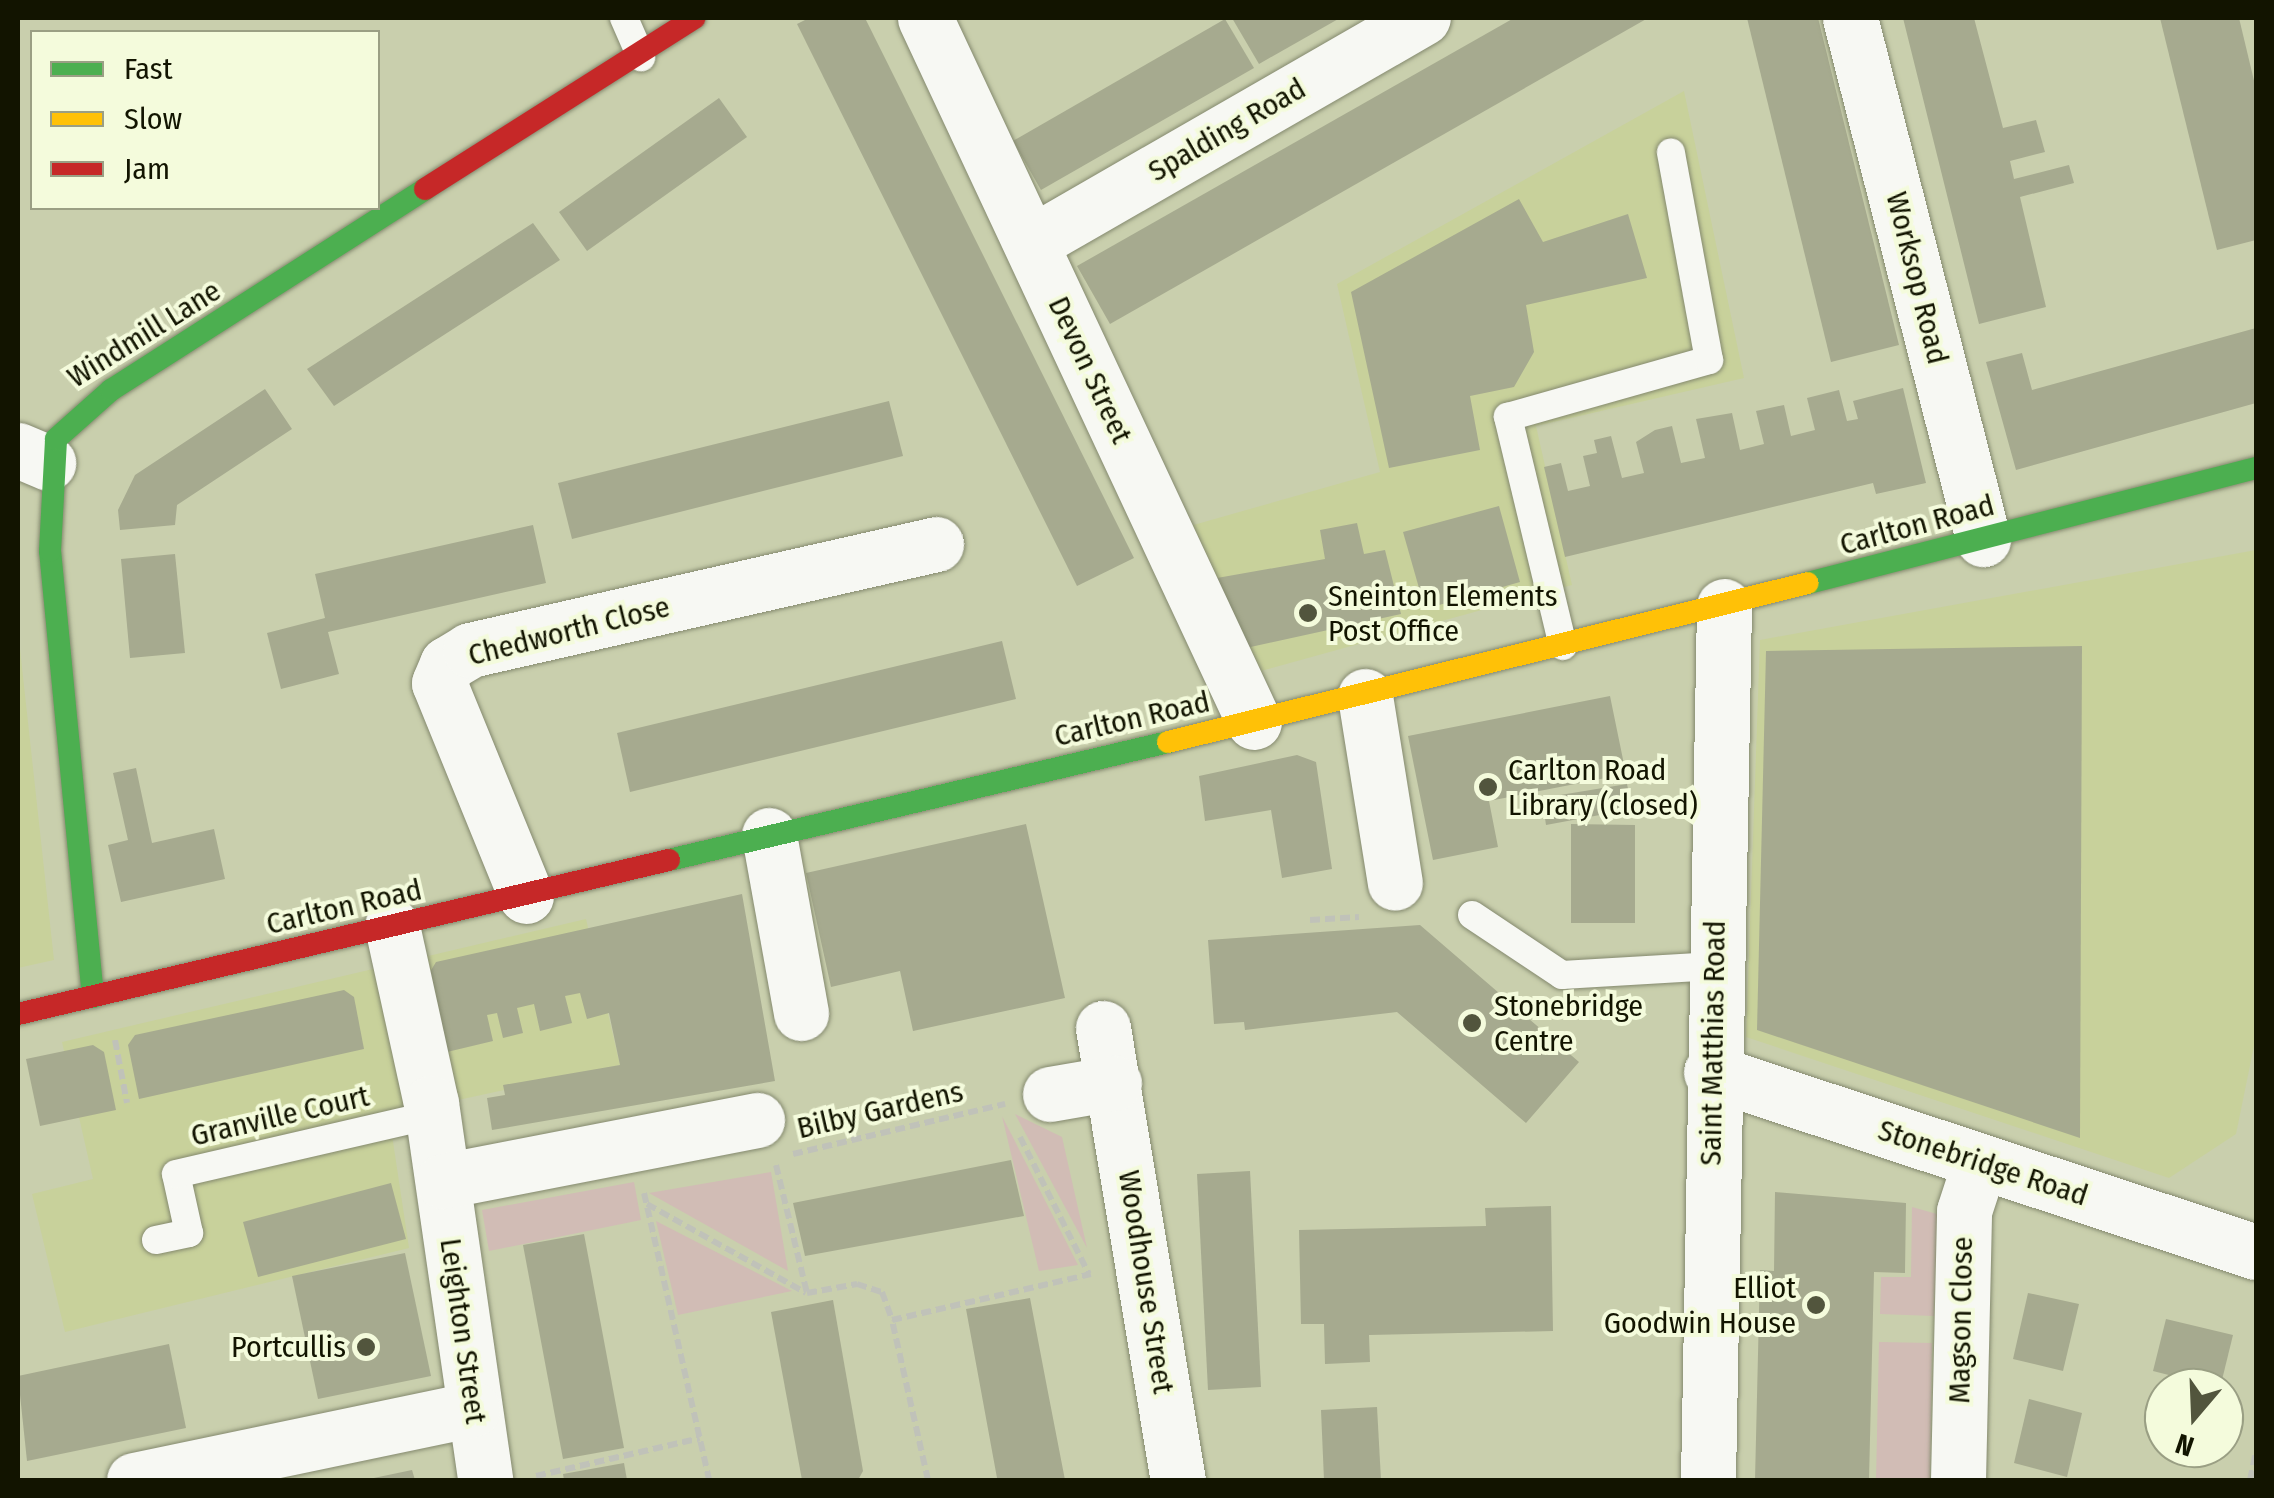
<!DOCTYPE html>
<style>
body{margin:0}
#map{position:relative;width:2274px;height:1498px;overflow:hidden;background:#c9cfad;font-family:"Fira Sans Condensed",sans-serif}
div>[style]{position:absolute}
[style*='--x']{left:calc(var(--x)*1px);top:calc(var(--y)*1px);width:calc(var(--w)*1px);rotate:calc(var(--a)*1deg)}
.built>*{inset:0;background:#c8d19b}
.green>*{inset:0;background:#d1bcb5}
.building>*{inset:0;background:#a6aa8f}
.path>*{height:6px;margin-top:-3px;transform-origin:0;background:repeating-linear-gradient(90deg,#c0c2b9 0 10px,transparent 0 15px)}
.roads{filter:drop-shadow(0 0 2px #84896e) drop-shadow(0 0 2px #84896e)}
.lane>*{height:28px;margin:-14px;padding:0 14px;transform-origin:14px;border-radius:14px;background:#f7f8f3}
.street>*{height:55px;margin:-27.5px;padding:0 27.5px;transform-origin:27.5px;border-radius:27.5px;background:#f7f8f3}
.fast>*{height:22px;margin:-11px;padding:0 11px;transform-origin:11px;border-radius:11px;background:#4caf50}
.slow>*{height:22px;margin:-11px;padding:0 11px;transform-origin:11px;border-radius:11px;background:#ffc107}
.jam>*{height:22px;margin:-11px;padding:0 11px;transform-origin:11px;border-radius:11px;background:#c62828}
.dots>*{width:28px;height:28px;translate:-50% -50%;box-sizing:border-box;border:5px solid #f4fbdc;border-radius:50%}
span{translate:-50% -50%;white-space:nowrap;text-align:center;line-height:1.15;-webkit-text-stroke:8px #f4fbdc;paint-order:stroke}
.street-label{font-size:30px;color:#121400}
.poi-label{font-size:30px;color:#121400}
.left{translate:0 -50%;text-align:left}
.right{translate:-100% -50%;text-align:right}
.frame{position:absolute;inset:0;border:20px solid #121400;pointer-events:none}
.legend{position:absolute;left:30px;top:30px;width:350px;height:180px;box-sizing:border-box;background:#f4fbdc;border:2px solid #9a9f84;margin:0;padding:12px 18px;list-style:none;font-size:30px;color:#121400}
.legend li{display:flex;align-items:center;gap:20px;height:50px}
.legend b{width:50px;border:2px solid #9a9f84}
.north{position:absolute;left:2144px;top:1368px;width:100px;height:100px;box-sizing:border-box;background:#f4fbdc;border:2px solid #9a9f84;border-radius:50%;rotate:199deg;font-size:28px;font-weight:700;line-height:40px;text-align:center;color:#121400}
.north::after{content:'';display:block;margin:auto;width:35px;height:45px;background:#52553d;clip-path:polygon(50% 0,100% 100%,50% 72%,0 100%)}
</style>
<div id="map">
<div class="built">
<i style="clip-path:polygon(1684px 91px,1744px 378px,1536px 426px,1572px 585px,1250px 674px,1190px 526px,1380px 472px,1337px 284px)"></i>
<i style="clip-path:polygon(2256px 550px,2256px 1036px,2236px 1134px,2169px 1178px,1746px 1037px,1760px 640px)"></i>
<i style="clip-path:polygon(18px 631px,54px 960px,18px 968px)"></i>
<i style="clip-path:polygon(586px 919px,620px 1065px,389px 1115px,409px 1248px,65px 1332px,32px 1194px,93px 1179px,62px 1042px)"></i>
</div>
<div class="green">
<i style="clip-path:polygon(1015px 1114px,1062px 1137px,1087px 1248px)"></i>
<i style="clip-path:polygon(1002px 1116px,1078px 1265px,1039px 1271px)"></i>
<i style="clip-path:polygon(771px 1172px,788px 1271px,649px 1193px)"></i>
<i style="clip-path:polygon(634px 1182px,641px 1220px,489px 1251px,482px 1210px)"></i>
<i style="clip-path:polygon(1912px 1207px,1937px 1214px,1934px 1316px,1880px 1314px,1881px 1277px,1911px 1277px)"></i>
<i style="clip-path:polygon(656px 1221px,792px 1291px,678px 1315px)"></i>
<i style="clip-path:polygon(1879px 1342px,1932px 1343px,1930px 1480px,1876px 1480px)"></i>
</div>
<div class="building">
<i style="clip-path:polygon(809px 18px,865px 18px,1134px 558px,1077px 586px,797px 24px)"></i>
<i style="clip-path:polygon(1232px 18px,1340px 18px,1259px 64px)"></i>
<i style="clip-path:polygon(1514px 18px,1648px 18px,1110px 324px,1077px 266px)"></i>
<i style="clip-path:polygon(1747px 18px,1818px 18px,1899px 345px,1831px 362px)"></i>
<i style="clip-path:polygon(1903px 18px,1974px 18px,2003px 128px,2036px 120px,2045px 152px,2010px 161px,2014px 179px,2069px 165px,2074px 183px,2020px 197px,2046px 307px,1979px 324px)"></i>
<i style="clip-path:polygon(2160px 18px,2239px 18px,2256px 89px,2256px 240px,2217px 250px)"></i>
<i style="clip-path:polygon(1225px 19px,1254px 68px,1041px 190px,1013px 141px)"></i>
<i style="clip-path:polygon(719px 98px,747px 137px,587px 251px,559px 212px)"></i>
<i style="clip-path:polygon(1519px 199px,1543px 242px,1628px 214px,1647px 278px,1526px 305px,1534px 352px,1514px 387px,1470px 396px,1480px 450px,1389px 468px,1351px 292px)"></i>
<i style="clip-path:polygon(533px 223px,560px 260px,334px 406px,307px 369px)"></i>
<i style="clip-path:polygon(2256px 328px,2256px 403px,2016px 470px,1986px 362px,2022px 353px,2032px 390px)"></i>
<i style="clip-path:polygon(1903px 388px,1926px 483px,1876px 494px,1873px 483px,1565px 557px,1544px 467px,1561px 463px,1568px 491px,1590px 486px,1583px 456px,1597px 453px,1594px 440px,1611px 436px,1622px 478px,1644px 473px,1636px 442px,1655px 430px,1672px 426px,1681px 463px,1705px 458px,1696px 419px,1732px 413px,1740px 450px,1764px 444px,1756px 411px,1784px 405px,1791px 436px,1815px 430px,1807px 398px,1839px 390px,1847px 421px,1858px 419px,1853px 401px)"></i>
<i style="clip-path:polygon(265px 389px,292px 429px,177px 505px,175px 525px,120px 530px,118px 510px,135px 475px)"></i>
<i style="clip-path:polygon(889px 401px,903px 456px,572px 539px,558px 483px)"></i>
<i style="clip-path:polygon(1499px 506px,1520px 582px,1425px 609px,1403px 532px)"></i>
<i style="clip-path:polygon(1357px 523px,1364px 554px,1385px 550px,1401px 614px,1246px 648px,1217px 578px,1325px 559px,1320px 530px)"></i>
<i style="clip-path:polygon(533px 525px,546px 583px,328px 632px,339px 674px,281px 689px,267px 633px,325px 618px,315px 574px)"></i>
<i style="clip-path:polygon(175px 554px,185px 653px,130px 658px,121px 559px)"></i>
<i style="clip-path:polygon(1002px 641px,1016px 699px,630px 792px,617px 733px)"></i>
<i style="clip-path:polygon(2082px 646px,2080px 1138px,1757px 1030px,1766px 651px)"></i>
<i style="clip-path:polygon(1610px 696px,1626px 774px,1489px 801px,1498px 847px,1433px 860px,1408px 736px)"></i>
<i style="clip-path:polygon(1297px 755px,1316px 762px,1332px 869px,1282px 878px,1271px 810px,1205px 821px,1199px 776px)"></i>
<i style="clip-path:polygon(136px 768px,152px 843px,214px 829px,225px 879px,121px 902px,108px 845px,128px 840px,113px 773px)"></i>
<i style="clip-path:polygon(1627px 784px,1632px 809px,1546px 825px,1542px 798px)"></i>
<i style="clip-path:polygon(1026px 824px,1065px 998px,913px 1031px,900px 971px,831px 987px,806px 873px)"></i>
<i style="clip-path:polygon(1571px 824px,1635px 825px,1635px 923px,1571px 923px)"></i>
<i style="clip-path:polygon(742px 894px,775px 1081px,492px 1130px,487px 1098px,505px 1095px,503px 1085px,620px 1065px,609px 1013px,587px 1019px,580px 993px,565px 996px,572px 1023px,540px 1031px,534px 1004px,517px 1008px,523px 1033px,503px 1038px,497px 1013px,487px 1015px,493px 1041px,447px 1052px,430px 972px,436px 962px)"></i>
<i style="clip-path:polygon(1420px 925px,1579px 1062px,1526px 1123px,1397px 1012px,1245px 1030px,1244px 1022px,1214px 1024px,1208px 940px)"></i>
<i style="clip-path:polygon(344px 990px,354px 997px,364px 1049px,139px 1099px,128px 1045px,135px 1035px)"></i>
<i style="clip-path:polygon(93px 1045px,104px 1052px,116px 1110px,40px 1126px,26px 1059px)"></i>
<i style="clip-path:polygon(1011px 1160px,1024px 1216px,805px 1256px,793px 1203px)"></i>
<i style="clip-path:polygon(1250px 1171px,1261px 1387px,1208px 1390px,1197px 1174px)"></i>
<i style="clip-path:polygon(391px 1183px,406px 1239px,258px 1277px,243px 1222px)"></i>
<i style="clip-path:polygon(1775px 1192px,1906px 1203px,1905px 1273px,1874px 1272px,1869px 1480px,1755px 1480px,1760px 1270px,1774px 1271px)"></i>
<i style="clip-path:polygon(1551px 1206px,1553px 1331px,1369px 1335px,1370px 1362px,1325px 1364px,1324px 1324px,1301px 1324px,1299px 1230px,1486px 1226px,1485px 1208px)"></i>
<i style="clip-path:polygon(584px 1234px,624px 1448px,563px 1459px,523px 1245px)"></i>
<i style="clip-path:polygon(405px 1253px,431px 1376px,318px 1399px,292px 1276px)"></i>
<i style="clip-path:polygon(2028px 1293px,2079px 1304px,2063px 1371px,2013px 1359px)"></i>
<i style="clip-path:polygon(1030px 1298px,1046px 1382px,1065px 1480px,997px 1478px,966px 1309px)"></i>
<i style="clip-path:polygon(833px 1300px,863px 1471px,858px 1480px,802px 1480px,771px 1312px)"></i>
<i style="clip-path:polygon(2166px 1319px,2233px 1335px,2220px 1388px,2153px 1371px)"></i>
<i style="clip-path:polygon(169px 1344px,186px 1428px,27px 1461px,18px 1376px)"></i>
<i style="clip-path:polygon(2029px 1399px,2082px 1413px,2067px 1477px,2014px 1463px)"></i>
<i style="clip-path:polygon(1377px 1407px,1381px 1480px,1324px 1480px,1321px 1410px)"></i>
<i style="clip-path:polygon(624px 1463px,627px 1480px,564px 1480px,563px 1474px)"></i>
<i style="clip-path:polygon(412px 1470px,415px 1480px,369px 1480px,369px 1479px)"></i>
</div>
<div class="path">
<i style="--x:1310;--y:920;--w:49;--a:-3.5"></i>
<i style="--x:115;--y:1040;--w:64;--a:79.2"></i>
<i style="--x:1020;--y:1137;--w:153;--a:63.3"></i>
<i style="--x:793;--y:1154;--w:218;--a:-13.3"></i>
<i style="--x:776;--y:1165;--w:132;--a:76.4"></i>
<i style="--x:807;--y:1293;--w:51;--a:-10.2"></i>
<i style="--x:857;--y:1284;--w:26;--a:18"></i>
<i style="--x:882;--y:1292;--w:30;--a:70"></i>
<i style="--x:644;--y:1193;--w:294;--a:77.2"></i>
<i style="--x:647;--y:1204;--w:182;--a:29.2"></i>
<i style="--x:536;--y:1476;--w:168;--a:-13"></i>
<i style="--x:928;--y:1480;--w:164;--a:-102.7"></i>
<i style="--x:892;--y:1320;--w:204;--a:-13"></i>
<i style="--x:2250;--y:1480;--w:30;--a:-78"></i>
</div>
<div class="roads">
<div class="lane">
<i style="--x:624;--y:18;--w:43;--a:66.4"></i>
<i style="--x:1563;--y:646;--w:236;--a:-103.5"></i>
<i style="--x:1508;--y:417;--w:209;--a:-15.8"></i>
<i style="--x:1709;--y:360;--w:211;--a:-100.4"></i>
<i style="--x:1472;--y:915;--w:108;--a:33.7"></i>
<i style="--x:1562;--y:975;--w:153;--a:-3.4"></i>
<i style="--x:156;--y:1240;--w:34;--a:-12"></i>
<i style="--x:189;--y:1233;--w:60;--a:-102.4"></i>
<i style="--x:176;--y:1174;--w:263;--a:-13"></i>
</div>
<div class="street">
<i style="--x:925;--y:18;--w:777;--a:64.95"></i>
<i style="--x:1850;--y:18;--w:538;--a:75.68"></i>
<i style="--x:1031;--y:243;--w:452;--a:-29.9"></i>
<i style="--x:18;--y:450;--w:33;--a:23"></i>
<i style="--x:1365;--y:696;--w:189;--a:80.9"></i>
<i style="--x:769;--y:835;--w:181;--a:79.8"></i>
<i style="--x:526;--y:896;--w:230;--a:-112.2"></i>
<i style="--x:439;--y:683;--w:21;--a:-67"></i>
<i style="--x:447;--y:664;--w:27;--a:-31"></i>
<i style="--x:470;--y:650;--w:478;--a:-12.8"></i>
<i style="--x:392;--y:926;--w:181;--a:77.6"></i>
<i style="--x:431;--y:1103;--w:381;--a:81.8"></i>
<i style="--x:1103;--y:1028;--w:458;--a:80.6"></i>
<i style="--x:1711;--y:1072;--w:574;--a:18.28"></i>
<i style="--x:1050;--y:1094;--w:65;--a:-9.8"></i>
<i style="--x:443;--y:1181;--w:320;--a:-11"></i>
<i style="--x:134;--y:1480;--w:346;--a:-11.8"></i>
<i style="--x:1708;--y:1480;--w:874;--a:-88.95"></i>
<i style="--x:1958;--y:1480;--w:269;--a:-88.7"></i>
<i style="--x:1964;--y:1211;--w:52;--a:-71.9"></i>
</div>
<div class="fast">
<i style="--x:1808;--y:583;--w:463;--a:-14.4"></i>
<i style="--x:669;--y:860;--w:513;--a:-13.3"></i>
<i style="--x:93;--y:997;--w:448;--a:-95.5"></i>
<i style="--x:50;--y:551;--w:112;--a:-86.9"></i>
<i style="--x:56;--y:439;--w:74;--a:-41.7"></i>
<i style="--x:111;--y:390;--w:373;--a:-32.6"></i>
</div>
<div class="slow">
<i style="--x:1168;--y:742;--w:659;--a:-13.95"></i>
</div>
<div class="jam">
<i style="--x:425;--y:189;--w:319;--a:-32.4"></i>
<i style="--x:18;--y:1014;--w:669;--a:-13.31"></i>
</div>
</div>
<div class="dots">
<i style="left:1308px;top:613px;background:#52553d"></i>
<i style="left:1488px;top:787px;background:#52553d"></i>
<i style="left:1472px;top:1023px;background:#52553d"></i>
<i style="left:1816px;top:1305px;background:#52553d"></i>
<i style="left:366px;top:1347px;background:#52553d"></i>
</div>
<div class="street-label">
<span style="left:1227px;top:130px;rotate:-30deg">Spalding Road</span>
<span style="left:1917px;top:278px;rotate:76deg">Worksop Road</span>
<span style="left:144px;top:334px;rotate:-32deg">Windmill Lane</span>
<span style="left:1090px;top:370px;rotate:65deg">Devon Street</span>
<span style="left:1917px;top:525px;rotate:-15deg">Carlton Road</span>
<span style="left:569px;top:631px;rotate:-14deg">Chedworth Close</span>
<span style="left:1132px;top:719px;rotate:-13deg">Carlton Road</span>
<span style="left:344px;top:907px;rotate:-13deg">Carlton Road</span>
<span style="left:1713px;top:1043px;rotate:-89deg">Saint Matthias Road</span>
<span style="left:880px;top:1110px;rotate:-13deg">Bilby Gardens</span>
<span style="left:280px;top:1116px;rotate:-13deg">Granville Court</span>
<span style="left:1983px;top:1163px;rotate:18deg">Stonebridge Road</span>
<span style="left:1146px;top:1282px;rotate:81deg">Woodhouse Street</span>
<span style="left:1961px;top:1320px;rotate:-89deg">Magson Close</span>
<span style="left:463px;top:1331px;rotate:82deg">Leighton Street</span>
</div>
<div class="poi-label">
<span class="left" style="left:1328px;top:613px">Sneinton Elements<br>Post Office</span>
<span class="left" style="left:1508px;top:787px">Carlton Road<br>Library (closed)</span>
<span class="left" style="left:1494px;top:1023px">Stonebridge<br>Centre</span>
<span class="right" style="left:1796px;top:1305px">Elliot<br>Goodwin House</span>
<span class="right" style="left:346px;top:1347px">Portcullis</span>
</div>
<div class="frame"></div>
<ul class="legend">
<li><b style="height:12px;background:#4caf50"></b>Fast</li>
<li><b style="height:12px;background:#ffc107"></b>Slow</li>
<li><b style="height:12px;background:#c62828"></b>Jam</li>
</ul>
<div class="north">N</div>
</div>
